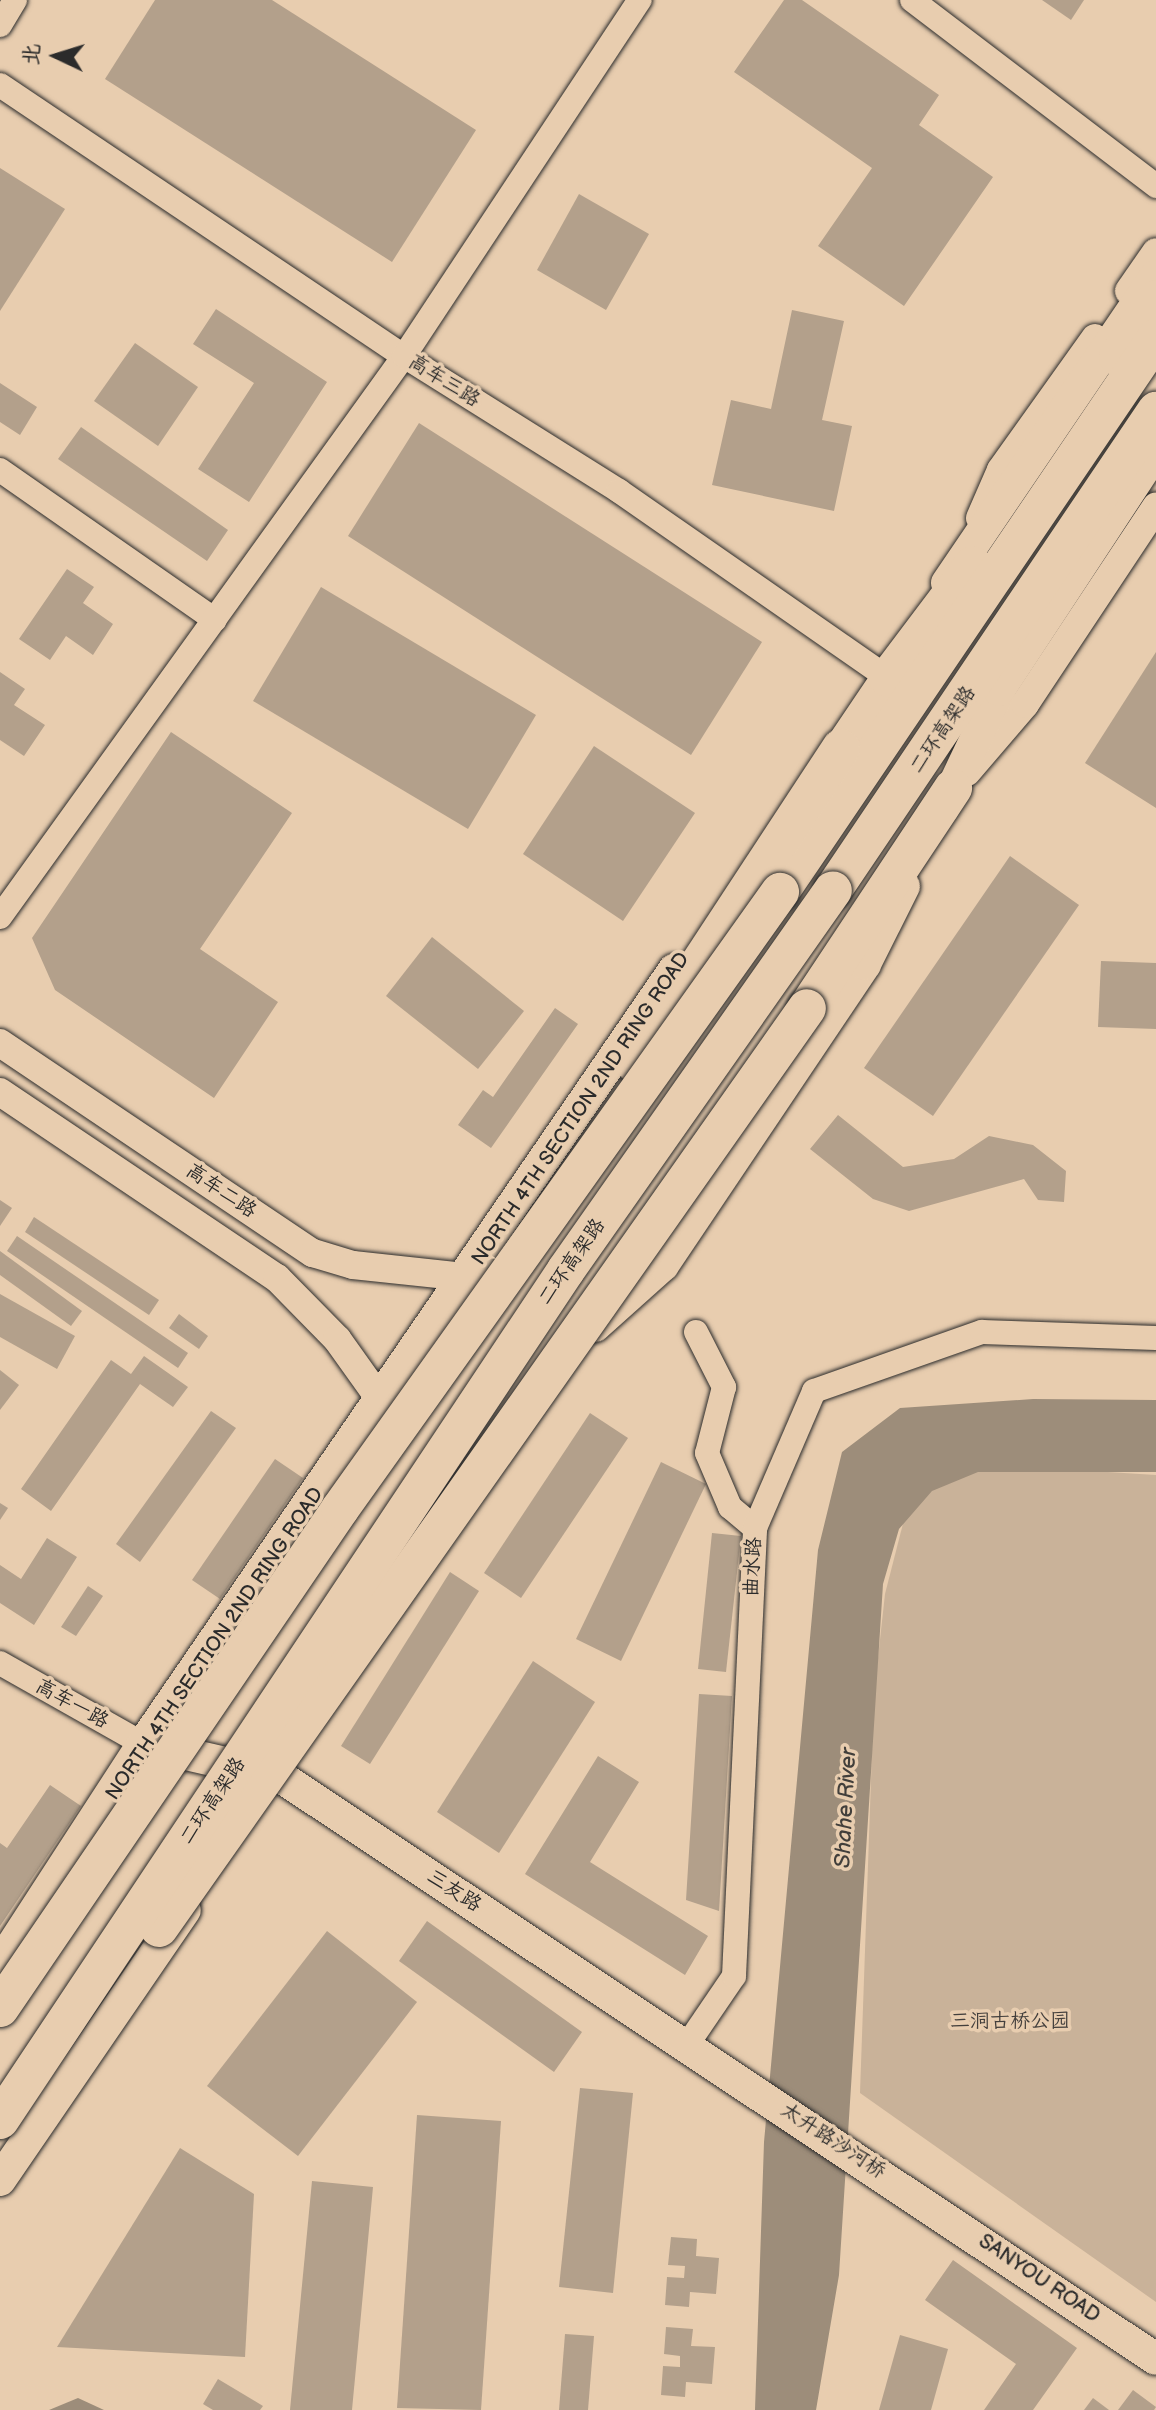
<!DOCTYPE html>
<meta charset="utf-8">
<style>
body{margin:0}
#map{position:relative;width:1156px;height:2410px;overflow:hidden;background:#e8cdaf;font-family:"Balsamiq Sans","LXGW WenKai TC",sans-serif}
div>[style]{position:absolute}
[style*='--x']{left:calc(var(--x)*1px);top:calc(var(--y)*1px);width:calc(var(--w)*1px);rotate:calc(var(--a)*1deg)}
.green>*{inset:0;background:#c9b299}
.water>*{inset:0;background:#9d8d7a}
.building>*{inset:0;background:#b3a08b}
.roads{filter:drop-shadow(0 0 2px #2b2b2b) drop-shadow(0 0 2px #2b2b2b)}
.minor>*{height:24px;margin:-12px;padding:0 12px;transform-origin:12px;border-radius:12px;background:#e8cdaf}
.tertiary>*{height:28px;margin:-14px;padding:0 14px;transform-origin:14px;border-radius:14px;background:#e8cdaf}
.secondary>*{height:32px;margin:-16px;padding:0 16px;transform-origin:16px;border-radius:16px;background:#e8cdaf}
.trunk>*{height:38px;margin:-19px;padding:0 19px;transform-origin:19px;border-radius:19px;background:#e8cdaf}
.bridges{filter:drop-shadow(0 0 2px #2b2b2b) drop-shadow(0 0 2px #2b2b2b)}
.trunk-bridge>*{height:38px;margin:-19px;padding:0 19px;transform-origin:19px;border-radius:19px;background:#e8cdaf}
span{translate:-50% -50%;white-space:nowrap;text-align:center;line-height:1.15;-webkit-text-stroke:7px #e8cdaf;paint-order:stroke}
.street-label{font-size:20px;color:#2b2b2b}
.park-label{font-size:20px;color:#433f3c}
.water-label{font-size:22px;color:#423f3b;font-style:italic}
.north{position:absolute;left:16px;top:16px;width:80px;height:80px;-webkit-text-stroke:6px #e8cdaf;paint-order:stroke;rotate:274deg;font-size:22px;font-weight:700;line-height:32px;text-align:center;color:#2b2b2b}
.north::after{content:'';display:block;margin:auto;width:28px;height:36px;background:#2b2b2b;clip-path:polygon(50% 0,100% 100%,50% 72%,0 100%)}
</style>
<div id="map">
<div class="green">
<i style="clip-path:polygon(965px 1463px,1156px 1475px,1156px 2302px,860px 2093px,874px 1694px,885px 1594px,908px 1504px)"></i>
</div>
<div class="water">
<i style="clip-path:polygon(1033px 1399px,1156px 1400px,1156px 1472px,978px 1472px,932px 1491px,899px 1529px,883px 1584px,839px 2275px,816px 2410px,755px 2410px,764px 2142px,818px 1550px,842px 1452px,900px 1408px)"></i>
<i style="clip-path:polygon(78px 2398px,104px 2410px,49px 2410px)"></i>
</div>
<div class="building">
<i style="clip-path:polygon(155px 0,272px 0,476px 130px,392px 262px,105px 79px)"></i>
<i style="clip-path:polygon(784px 0,802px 0,939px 95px,919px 125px,993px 177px,904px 306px,818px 246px,872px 168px,734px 72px)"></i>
<i style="clip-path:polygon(1042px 0,1084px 0,1071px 20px)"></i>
<i style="clip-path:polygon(0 168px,65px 209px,0 311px)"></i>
<i style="clip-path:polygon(579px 194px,649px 234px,606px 310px,537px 270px)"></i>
<i style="clip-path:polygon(216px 309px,327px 382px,249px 502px,198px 469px,254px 383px,193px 344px)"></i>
<i style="clip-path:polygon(792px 310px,844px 321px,822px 420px,852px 426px,834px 511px,712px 485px,731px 400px,771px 409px)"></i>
<i style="clip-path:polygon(135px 343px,198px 387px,158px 446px,94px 401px)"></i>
<i style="clip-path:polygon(0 383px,37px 407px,20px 435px,0 422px)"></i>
<i style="clip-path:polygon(419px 423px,762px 642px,691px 755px,348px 536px)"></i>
<i style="clip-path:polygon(81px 427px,228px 530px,207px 561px,58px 459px)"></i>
<i style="clip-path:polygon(67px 569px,94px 587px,83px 603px,113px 624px,93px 655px,66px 636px,50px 660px,19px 639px)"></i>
<i style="clip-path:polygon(321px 587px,536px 715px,468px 829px,253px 701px)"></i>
<i style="clip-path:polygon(1156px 652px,1156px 808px,1085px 763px)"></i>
<i style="clip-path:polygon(0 672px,25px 689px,14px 705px,45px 725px,24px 756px,0 740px)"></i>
<i style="clip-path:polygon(171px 732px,292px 813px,200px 949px,278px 1002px,214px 1098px,55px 990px,32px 938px)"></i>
<i style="clip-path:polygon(594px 746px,695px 813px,623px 921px,523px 854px)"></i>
<i style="clip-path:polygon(1010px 856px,1079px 905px,933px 1116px,864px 1068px)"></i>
<i style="clip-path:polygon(432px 937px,524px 1011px,478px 1069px,386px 996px)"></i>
<i style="clip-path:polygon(1101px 961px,1156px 963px,1156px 1029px,1098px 1027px)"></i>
<i style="clip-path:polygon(555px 1008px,578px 1024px,491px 1148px,458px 1125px,483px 1090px,493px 1097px)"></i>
<i style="clip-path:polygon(838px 1115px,903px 1167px,954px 1159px,989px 1136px,1033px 1145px,1066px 1171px,1064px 1202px,1038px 1200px,1024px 1179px,909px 1211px,873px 1199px,810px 1149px)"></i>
<i style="clip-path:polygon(0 1200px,12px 1208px,0 1226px)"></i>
<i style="clip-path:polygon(34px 1217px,159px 1300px,149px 1315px,25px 1232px)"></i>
<i style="clip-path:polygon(17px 1236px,188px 1353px,178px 1368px,7px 1251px)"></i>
<i style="clip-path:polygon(0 1251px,82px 1311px,71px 1326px,0 1275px)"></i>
<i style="clip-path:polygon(0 1294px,75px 1336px,57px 1369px,0 1337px)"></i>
<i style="clip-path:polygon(179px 1314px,208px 1336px,199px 1349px,169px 1328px)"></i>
<i style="clip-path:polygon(144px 1356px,188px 1387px,173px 1407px,140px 1384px,51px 1511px,21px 1489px,111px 1360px,131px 1374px)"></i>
<i style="clip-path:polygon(0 1370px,19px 1385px,0 1410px)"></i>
<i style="clip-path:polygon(211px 1411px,236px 1428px,140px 1562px,116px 1544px)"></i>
<i style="clip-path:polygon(590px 1413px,628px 1438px,521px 1598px,484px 1573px)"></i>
<i style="clip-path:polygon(275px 1459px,303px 1478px,220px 1599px,192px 1580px)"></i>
<i style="clip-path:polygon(661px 1462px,706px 1484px,621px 1661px,576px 1639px)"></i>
<i style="clip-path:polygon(0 1503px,8px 1508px,0 1520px)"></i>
<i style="clip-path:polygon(712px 1533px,741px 1536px,726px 1672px,698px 1669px)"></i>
<i style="clip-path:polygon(47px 1538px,77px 1557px,34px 1625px,0 1603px,0 1565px,21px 1579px)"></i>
<i style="clip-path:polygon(450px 1572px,479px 1591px,370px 1764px,341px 1746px)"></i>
<i style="clip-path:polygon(88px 1586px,103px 1596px,76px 1636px,61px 1627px)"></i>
<i style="clip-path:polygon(533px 1661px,595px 1702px,499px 1853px,437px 1812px)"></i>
<i style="clip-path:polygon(699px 1694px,732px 1696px,719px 1911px,686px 1900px)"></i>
<i style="clip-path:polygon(598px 1756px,639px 1782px,590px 1862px,708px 1936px,685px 1975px,525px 1874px)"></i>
<i style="clip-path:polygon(50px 1785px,81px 1806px,0 1926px,0 1843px,7px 1848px)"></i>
<i style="clip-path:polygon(427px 1921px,582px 2032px,554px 2072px,399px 1961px)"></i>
<i style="clip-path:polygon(327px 1931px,417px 2002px,298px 2156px,207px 2086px)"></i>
<i style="clip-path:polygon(580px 2088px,633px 2093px,613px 2293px,559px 2287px)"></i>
<i style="clip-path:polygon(417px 2115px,501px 2121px,481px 2410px,397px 2408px)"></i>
<i style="clip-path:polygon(180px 2148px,254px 2194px,245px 2357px,57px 2347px)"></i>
<i style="clip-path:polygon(312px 2181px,373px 2187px,352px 2410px,290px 2410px)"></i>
<i style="clip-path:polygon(671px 2237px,697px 2239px,696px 2256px,719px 2258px,716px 2294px,690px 2292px,689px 2307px,665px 2305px,667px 2277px,684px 2278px,685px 2266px,668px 2265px)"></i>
<i style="clip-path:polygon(953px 2260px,1077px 2348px,1033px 2410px,984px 2410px,1016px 2364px,925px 2300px)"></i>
<i style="clip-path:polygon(666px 2327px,693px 2329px,691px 2346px,715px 2347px,712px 2384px,686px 2382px,685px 2397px,661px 2395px,663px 2366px,680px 2367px,680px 2356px,664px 2354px)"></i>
<i style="clip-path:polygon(565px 2334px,594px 2336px,588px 2410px,559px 2410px)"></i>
<i style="clip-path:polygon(900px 2335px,948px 2349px,931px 2410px,879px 2410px)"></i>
<i style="clip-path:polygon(218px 2379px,263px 2406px,260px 2410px,213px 2410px,203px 2404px)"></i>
<i style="clip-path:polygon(1133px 2390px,1156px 2407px,1154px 2410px,1118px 2410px)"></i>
<i style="clip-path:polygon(1093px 2398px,1109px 2410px,1084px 2410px)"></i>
</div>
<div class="roads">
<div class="minor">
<i style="--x:912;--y:0;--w:307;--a:37.3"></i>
<i style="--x:0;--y:25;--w:29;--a:-59"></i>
<i style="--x:0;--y:85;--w:486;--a:33.9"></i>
<i style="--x:404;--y:356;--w:254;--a:32.1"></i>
<i style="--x:619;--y:491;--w:328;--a:34.8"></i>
<i style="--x:0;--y:470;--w:262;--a:34.9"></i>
<i style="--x:0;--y:917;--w:691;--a:-54.24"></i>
<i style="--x:404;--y:356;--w:427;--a:-56.5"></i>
<i style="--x:696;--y:1332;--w:62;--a:63"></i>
<i style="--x:724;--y:1387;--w:68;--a:104.4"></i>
<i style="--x:707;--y:1453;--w:59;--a:66.9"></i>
<i style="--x:730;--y:1507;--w:33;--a:40"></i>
<i style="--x:0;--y:1663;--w:164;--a:29.5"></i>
<i style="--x:687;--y:2045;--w:83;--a:-55.7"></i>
<i style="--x:734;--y:1976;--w:448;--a:-87.3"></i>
<i style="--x:755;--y:1528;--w:149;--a:-66.7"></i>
<i style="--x:814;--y:1391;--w:178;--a:-19.4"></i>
<i style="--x:982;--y:1332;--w:174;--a:2"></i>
</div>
<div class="tertiary">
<i style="--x:1129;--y:291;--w:47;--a:-55.3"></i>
<i style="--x:980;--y:518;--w:52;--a:-66.4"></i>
<i style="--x:1001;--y:470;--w:162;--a:-54.5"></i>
<i style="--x:967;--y:772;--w:89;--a:-49.5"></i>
<i style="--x:1025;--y:704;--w:237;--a:-56.4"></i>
<i style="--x:0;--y:1043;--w:377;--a:33.9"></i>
<i style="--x:313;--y:1253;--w:42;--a:16.7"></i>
<i style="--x:353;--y:1265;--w:114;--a:6.1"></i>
<i style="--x:0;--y:1092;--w:334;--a:33.9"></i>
<i style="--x:277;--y:1278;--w:86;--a:45.5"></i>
<i style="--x:337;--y:1339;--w:77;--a:54.5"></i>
</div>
<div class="secondary">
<i style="--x:947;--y:583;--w:371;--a:-55.8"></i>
<i style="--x:827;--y:767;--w:134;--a:-56"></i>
<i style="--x:943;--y:808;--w:131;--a:-64.6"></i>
<i style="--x:999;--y:690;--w:286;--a:-56.7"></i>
<i style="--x:595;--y:1326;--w:91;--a:-41.9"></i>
<i style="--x:663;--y:1265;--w:362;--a:-56.1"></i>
<i style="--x:865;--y:964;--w:87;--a:-63.4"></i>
<i style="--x:151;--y:1746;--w:130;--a:12.9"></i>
<i style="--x:278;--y:1775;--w:1054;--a:33.63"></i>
<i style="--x:0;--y:1964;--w:262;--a:-57"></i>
<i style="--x:143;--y:1744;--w:939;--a:-55.55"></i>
<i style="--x:0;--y:2180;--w:327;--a:-55.6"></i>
</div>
<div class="trunk">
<i style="--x:1118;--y:357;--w:69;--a:-56.8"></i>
<i style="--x:888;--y:678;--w:141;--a:-53"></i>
<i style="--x:833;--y:890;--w:578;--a:-56.01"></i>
<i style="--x:780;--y:892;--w:670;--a:-55.84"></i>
<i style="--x:807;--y:1008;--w:264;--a:-56.4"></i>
<i style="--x:634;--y:1063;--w:377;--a:-56.7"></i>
</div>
</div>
<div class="bridges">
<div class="trunk-bridge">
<i style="--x:159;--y:1928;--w:1125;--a:-54.84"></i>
<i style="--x:0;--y:2008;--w:604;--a:-55.73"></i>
<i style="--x:340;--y:1509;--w:758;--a:-54.51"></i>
<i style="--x:0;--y:2120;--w:1021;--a:-56.34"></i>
<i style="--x:566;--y:1270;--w:464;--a:-54.9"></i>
</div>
</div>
<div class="street-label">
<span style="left:444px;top:381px;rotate:32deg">高车三路</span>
<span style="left:943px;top:730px;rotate:-56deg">二环高架路</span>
<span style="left:581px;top:1109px;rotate:-56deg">NORTH 4TH SECTION 2ND RING ROAD</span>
<span style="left:221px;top:1191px;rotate:34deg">高车二路</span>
<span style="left:572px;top:1262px;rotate:-55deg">二环高架路</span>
<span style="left:753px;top:1567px;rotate:-87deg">曲水路</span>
<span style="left:215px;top:1644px;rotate:-56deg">NORTH 4TH SECTION 2ND RING ROAD</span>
<span style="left:72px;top:1704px;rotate:29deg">高车一路</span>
<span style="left:213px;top:1801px;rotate:-56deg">二环高架路</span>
<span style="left:454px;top:1891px;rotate:33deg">三友路</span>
<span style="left:833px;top:2141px;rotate:33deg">太升路沙河桥</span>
<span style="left:1039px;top:2279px;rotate:34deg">SANYOU ROAD</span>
</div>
<div class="park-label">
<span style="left:1010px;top:2021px">三洞古桥公园</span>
</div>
<div class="water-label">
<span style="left:846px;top:1808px;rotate:-87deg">Shahe River</span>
</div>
<div class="north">北</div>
</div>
